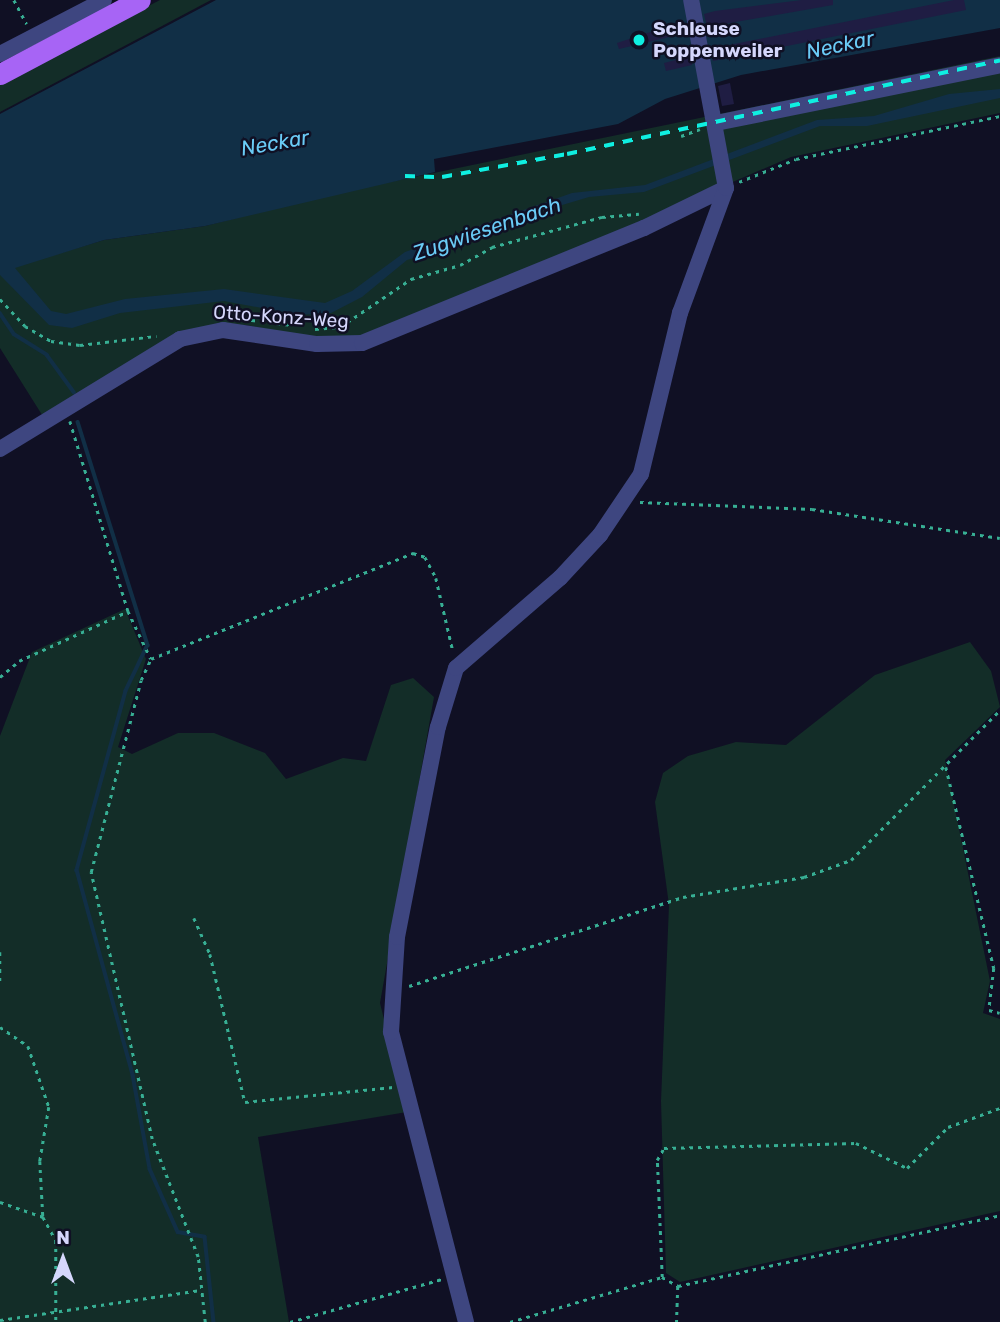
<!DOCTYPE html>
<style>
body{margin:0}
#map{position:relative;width:1000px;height:1322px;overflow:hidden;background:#101024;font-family:Rubik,sans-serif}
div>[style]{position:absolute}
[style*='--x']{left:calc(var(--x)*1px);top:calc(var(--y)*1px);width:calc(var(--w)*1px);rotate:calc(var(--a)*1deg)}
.green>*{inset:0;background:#132d28}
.water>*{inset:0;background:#112f46}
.stream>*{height:3.5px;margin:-1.75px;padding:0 1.75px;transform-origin:1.75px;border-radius:1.75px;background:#112f46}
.building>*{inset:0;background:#1f1d43}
.path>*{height:2.5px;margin-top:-1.25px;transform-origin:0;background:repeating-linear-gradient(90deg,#37af94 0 3.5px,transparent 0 8.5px)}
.minor>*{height:16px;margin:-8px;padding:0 8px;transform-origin:8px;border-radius:8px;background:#3e4680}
.major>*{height:21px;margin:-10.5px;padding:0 10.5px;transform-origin:10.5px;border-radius:10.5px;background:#a764f5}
.rail>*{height:3.5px;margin-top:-1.75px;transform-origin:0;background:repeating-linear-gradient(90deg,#0fefe1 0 10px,transparent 0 19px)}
.dots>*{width:19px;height:19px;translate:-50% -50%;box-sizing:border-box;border:4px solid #101024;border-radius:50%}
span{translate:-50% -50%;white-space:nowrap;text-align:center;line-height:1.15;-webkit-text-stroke:5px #101024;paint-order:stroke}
.poi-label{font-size:19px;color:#d5d7fc;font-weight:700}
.left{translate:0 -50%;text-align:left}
.street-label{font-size:19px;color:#d5d7fc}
.water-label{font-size:21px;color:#6acbf6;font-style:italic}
.north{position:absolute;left:28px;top:1224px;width:70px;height:70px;-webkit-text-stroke:5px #101024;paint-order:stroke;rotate:0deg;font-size:19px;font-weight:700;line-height:28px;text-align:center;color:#d5d7fc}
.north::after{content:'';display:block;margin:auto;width:24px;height:32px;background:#d5d7fc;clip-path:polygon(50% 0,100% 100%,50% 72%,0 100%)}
</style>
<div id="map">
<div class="green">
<i style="clip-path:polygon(160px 0,211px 0,0 112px,0 83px)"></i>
<i style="clip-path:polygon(1000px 56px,1000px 113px,791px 157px,384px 332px,331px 342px,246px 325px,190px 329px,44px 418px,0 348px,0 271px,104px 240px,205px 226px,327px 195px)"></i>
<i style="clip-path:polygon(125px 609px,146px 659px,118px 747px,132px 754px,178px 733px,214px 733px,265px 753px,286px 779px,343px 758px,366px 761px,391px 685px,413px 678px,434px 697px,380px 1003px,407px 1112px,258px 1137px,289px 1322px,0 1322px,0 736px,32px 652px)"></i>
<i style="clip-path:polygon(970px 642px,991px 671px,1000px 707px,945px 760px,990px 981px,983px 1013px,1000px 1019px,1000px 1211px,680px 1282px,666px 1273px,661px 1101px,669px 905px,655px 802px,663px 773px,688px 756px,736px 742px,786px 745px,875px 675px)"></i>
</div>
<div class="water">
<i style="clip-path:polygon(216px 0,1000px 0,1000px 28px,741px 75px,665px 99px,618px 124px,434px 159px,435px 172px,205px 226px,104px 240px,15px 268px,51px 311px,66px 314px,125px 299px,224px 289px,325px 303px,352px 291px,405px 252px,572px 193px,645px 185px,817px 120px,874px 116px,949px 94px,1000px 89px,1000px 98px,867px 126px,820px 126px,644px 192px,589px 197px,489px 227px,462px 244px,407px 260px,362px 297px,331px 313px,300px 315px,224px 301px,120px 313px,72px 328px,49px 325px,0 275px,0 114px)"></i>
</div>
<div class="stream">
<i style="--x:0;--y:313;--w:25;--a:56"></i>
<i style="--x:14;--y:334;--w:39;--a:32"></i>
<i style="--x:47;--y:355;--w:46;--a:53.9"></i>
<i style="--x:78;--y:422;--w:234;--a:72.6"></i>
<i style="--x:148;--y:645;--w:51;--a:115.6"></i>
<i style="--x:126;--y:691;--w:186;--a:105.3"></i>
<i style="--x:77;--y:870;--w:213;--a:74.7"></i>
<i style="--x:133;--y:1075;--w:96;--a:79.7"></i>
<i style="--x:150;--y:1169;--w:69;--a:66"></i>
<i style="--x:178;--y:1232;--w:27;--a:10"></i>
<i style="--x:205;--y:1237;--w:85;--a:84"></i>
</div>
<div class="building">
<i style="clip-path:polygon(802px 0,833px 0,833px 5px,707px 27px,704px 14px,715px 11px)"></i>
<i style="clip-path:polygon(954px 0,964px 0,966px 10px,713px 61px,711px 50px,734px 44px)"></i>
<i style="clip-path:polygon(684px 21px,686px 33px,619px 49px,617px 43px)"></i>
<i style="clip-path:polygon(691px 56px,692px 65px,666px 71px,664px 63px)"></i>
<i style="clip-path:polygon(730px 83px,734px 104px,722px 106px,718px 86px)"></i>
</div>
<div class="path">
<i style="--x:14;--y:0;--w:27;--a:62"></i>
<i style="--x:681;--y:136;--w:20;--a:-20"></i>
<i style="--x:739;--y:182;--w:61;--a:-22"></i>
<i style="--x:796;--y:159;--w:208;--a:-11.9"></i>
<i style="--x:0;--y:299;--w:37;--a:47"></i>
<i style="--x:25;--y:326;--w:30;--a:30"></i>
<i style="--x:51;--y:341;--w:29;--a:8"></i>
<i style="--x:80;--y:345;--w:77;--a:-6.8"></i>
<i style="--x:243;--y:319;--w:49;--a:7"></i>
<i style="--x:315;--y:329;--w:25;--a:-5"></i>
<i style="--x:340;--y:327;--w:86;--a:-34.1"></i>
<i style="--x:411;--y:279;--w:51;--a:-15.9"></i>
<i style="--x:460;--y:265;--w:37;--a:-29"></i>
<i style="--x:492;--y:247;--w:114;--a:-15.3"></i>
<i style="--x:602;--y:217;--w:37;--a:-5"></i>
<i style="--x:70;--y:421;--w:199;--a:73"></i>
<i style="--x:128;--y:611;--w:53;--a:64.4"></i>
<i style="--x:640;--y:502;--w:172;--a:2.3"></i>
<i style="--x:812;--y:509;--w:190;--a:8.8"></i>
<i style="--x:0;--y:677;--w:25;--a:-40"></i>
<i style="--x:19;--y:661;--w:120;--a:-24.6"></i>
<i style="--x:946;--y:767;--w:207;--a:76.6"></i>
<i style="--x:994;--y:968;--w:42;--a:96.8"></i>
<i style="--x:989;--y:1010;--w:11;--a:15"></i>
<i style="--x:194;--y:918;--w:39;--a:66"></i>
<i style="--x:210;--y:954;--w:152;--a:76.7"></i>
<i style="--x:245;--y:1102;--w:149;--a:-5.8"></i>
<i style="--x:0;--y:952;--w:29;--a:90"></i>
<i style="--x:409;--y:986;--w:288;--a:-18"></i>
<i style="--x:683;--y:897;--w:123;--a:-9.4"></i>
<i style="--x:804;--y:877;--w:50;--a:-19.9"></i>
<i style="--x:851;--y:860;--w:211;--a:-45.2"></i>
<i style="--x:0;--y:1027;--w:34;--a:34"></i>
<i style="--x:28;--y:1046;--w:65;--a:71"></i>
<i style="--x:49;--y:1107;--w:55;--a:99.5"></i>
<i style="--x:40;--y:1161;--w:56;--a:86.9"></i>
<i style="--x:0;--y:1202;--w:46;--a:19.2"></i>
<i style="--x:43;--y:1217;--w:26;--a:61"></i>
<i style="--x:56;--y:1240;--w:82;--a:90"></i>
<i style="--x:662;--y:1277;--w:117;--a:-92.4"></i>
<i style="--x:657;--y:1160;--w:14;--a:-60"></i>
<i style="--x:664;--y:1148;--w:192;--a:-1.5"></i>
<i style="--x:856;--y:1143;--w:57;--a:26.1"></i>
<i style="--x:907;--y:1168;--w:58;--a:-45"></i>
<i style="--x:948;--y:1127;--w:55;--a:-20.1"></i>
<i style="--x:678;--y:1286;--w:330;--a:-12.4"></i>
<i style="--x:0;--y:1320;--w:203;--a:-8.5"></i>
<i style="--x:205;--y:1322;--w:65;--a:-96.1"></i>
<i style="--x:198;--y:1257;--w:127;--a:-111.3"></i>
<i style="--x:152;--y:1139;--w:274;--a:-102.9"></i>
<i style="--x:91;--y:872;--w:198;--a:-75.4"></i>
<i style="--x:141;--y:680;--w:23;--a:-65"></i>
<i style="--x:151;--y:659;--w:283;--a:-22"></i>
<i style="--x:413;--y:553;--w:13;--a:18"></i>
<i style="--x:425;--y:557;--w:24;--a:62"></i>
<i style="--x:436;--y:578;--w:75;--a:76.9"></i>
<i style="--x:290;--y:1322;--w:158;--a:-15.8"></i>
<i style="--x:510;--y:1322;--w:159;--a:-16.5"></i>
<i style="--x:662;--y:1277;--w:18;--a:29"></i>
<i style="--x:678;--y:1286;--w:36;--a:92"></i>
</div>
<div class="minor">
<i style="--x:0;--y:54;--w:117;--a:-27.4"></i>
<i style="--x:716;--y:123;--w:290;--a:-11.5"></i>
<i style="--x:0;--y:449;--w:211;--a:-31.4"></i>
<i style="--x:180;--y:339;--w:44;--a:-11.8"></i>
<i style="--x:223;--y:330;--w:95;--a:8.5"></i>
<i style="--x:317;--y:344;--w:45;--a:-1.3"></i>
<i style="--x:362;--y:343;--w:305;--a:-22.2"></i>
<i style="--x:644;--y:228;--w:91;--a:-26"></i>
<i style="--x:466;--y:1322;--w:300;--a:-104.5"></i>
<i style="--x:391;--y:1032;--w:95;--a:-86.4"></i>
<i style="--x:397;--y:937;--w:214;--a:-79"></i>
<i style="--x:438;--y:727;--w:62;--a:-73"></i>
<i style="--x:456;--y:668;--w:138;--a:-40.9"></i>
<i style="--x:560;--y:578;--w:59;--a:-47.1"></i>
<i style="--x:600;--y:535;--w:73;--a:-56.1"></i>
<i style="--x:641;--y:474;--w:166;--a:-76.4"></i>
<i style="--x:680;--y:313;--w:133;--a:-69.8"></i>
<i style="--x:726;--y:188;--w:191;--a:-100.5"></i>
</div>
<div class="major">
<i style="--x:0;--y:74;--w:158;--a:-27.9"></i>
</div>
<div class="rail">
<i style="--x:405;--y:176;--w:37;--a:2"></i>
<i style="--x:442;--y:177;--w:127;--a:-10.4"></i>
<i style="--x:567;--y:154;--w:443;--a:-12.2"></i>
</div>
<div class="dots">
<i style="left:639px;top:40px;background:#0fefe1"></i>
</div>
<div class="poi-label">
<span class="left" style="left:653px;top:40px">Schleuse<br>Poppenweiler</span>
</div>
<div class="street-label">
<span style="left:281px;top:317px;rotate:4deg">Otto-Konz-Weg</span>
</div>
<div class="water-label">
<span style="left:840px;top:45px;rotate:-12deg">Neckar</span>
<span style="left:275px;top:143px;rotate:-10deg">Neckar</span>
<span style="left:487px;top:229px;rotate:-19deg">Zugwiesenbach</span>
</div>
<div class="north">N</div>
</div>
